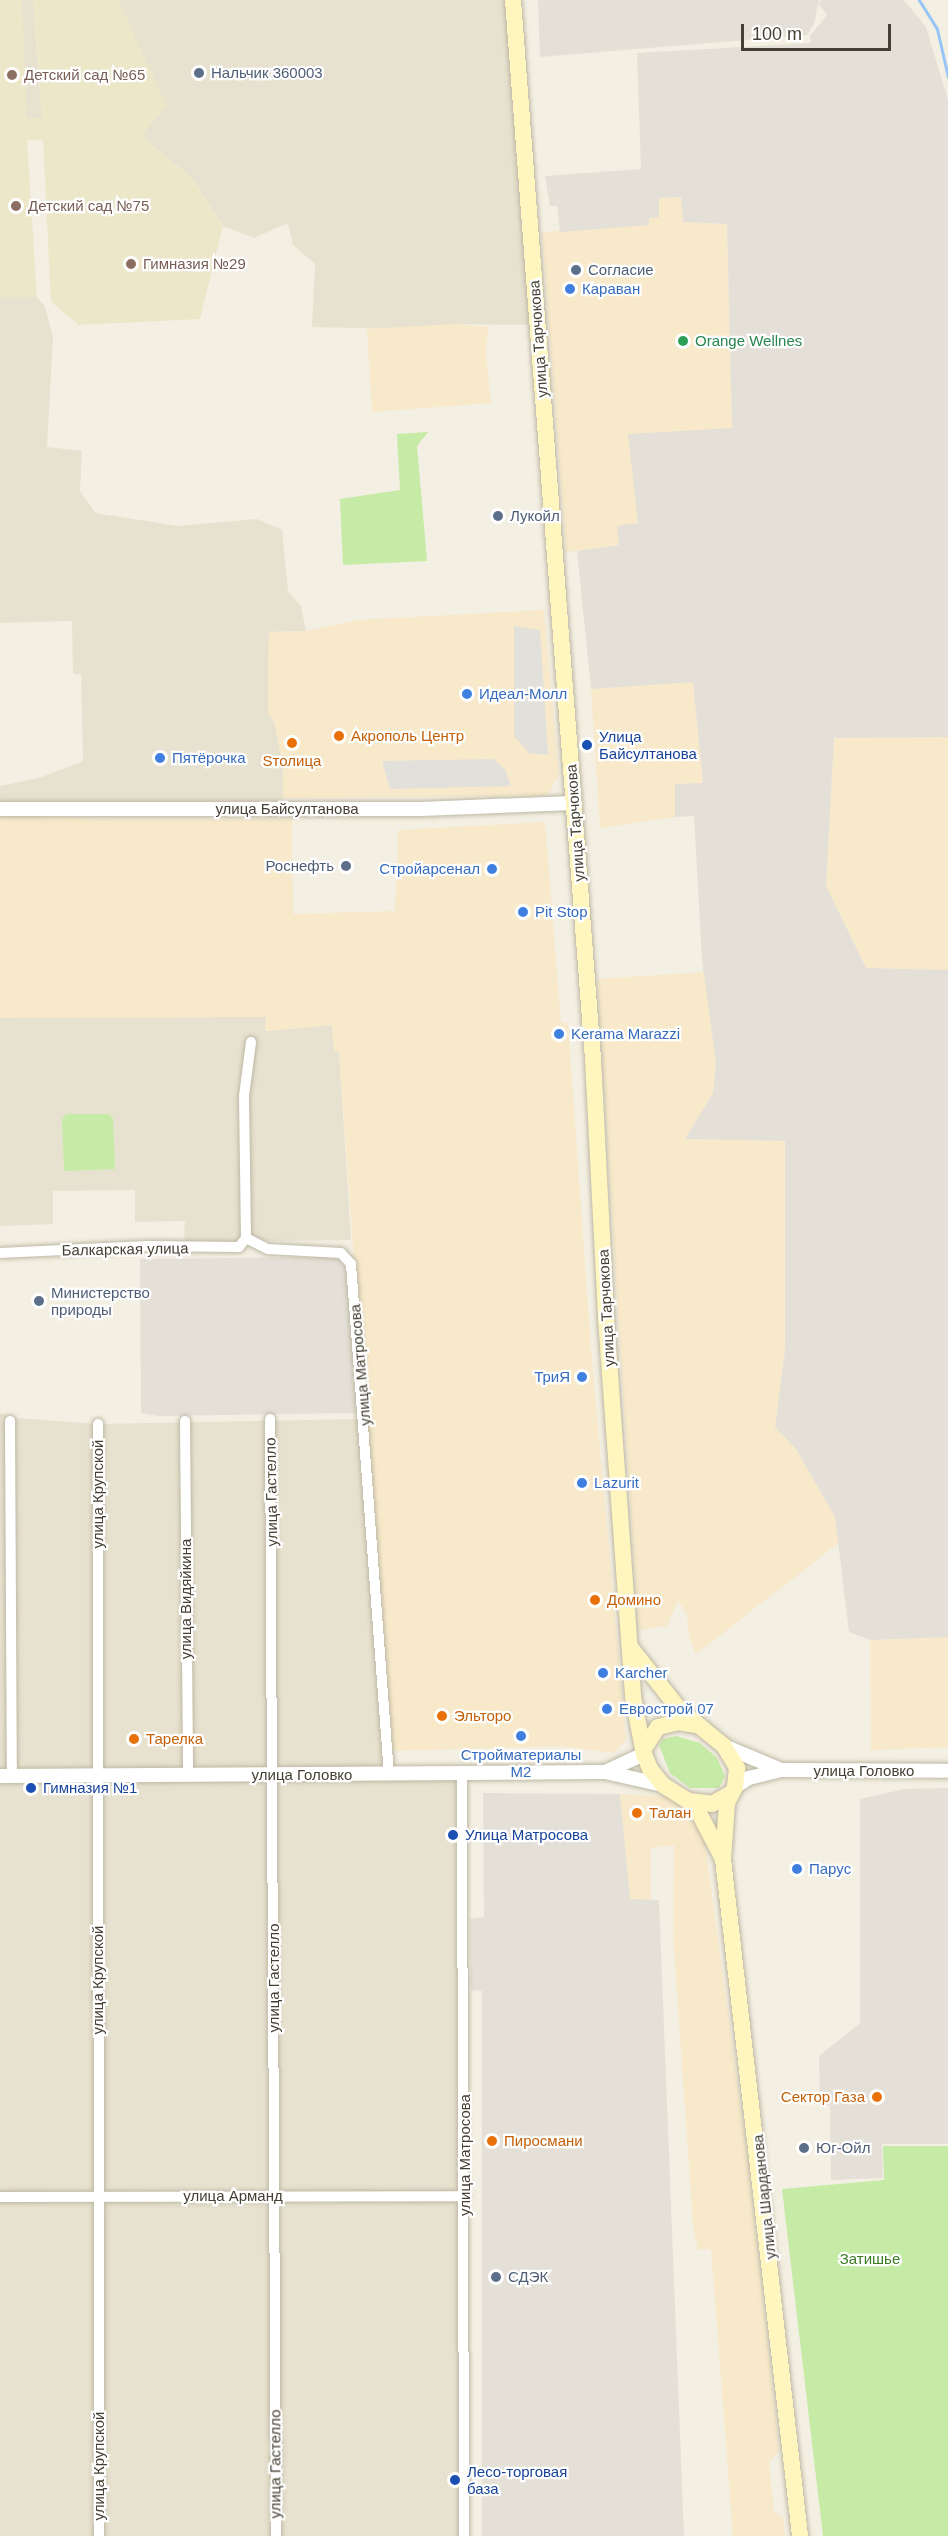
<!DOCTYPE html>
<meta charset="utf-8">
<style>
body{margin:0}
#map{position:relative;width:948px;height:2536px;overflow:hidden;background:#f3efe2;font-family:Helvetica,sans-serif}
div>[style]{position:absolute}
[style*='--x']{left:calc(var(--x)*1px);top:calc(var(--y)*1px);width:calc(var(--w)*1px);rotate:calc(var(--a)*1deg)}
.residential>*{inset:0;background:#e7e2cf}
.commercial>*{inset:0;background:#f7e9ca}
.industrial>*{inset:0;background:#e4e0d7}
.education>*{inset:0;background:#ede7ca}
.green>*{inset:0;background:#c5eba6}
.parking>*{inset:0;background:#e2e0db}
.stream>*{height:3px;margin:-1.5px;padding:0 1.5px;transform-origin:1.5px;border-radius:1.5px;background:#97c6f6}
.roads{filter:drop-shadow(0 0 2px #beb8a4) drop-shadow(0 0 2px #beb8a4)}
.minor>*{height:10px;margin:-5px;padding:0 5px;transform-origin:5px;border-radius:5px;background:#fff}
.tertiary>*{height:14px;margin:-7px;padding:0 7px;transform-origin:7px;border-radius:7px;background:#fff}
.secondary>*{height:16px;margin:-8px;padding:0 8px;transform-origin:8px;border-radius:8px;background:#fff6bf}
.dots>*{width:16px;height:16px;translate:-50% -50%;box-sizing:border-box;border:3px solid #fff;border-radius:50%}
span{translate:-50% -50%;white-space:nowrap;text-align:center;line-height:1.15;-webkit-text-stroke:4.5px #fff;paint-order:stroke}
.service-label{font-size:15px;color:#4e5e75}
.left{translate:0 -50%;text-align:left}
.right{translate:-100% -50%;text-align:right}
.education-label{font-size:15px;color:#785e54}
.shop-label{font-size:15px;color:#366cbe}
.street-label{font-size:15px;color:#443f32}
.leisure-label{font-size:15px;color:#27864d}
.food-label{font-size:15px;color:#c56008}
.transit-label{font-size:15px;color:#164399}
.park-label{font-size:15px;color:#3a7a21}
.scale{position:absolute;left:741px;top:24px;width:150px;height:27px;box-sizing:border-box;border:3px solid #443f32;border-top:0;padding-left:8px;font-size:18px;line-height:21px;white-space:nowrap;color:#443f32;-webkit-text-stroke:4px #fff;paint-order:stroke}
</style>
<div id="map">
<div class="residential">
<i style="clip-path:polygon(22px 0,33px 0,42px 118px,26px 118px)"></i>
<i style="clip-path:polygon(118px 0,513px 0,537px 325px,454px 324px,401px 329px,312px 327px,315px 264px,293px 245px,288px 223px,254px 238px,223px 226px,193px 179px,141px 136px)"></i>
<i style="clip-path:polygon(0 297px,37px 297px,45px 306px,53px 337px,47px 447px,82px 451px,80px 491px,95px 513px,178px 526px,257px 519px,282px 530px,288px 592px,301px 606px,306px 631px,269px 632px,268px 712px,275px 724px,283px 769px,283px 809px,0 809px,0 786px,39px 778px,83px 761px,81px 674px,73px 674px,72px 621px,0 623px)"></i>
<i style="clip-path:polygon(125px 1015px,267px 1017px,266px 1031px,332px 1025px,334px 1050px,339px 1051px,351px 1240px,184px 1242px,185px 1221px,135px 1222px,135px 1190px,53px 1191px,53px 1224px,0 1226px,0 1018px)"></i>
<i style="clip-path:polygon(0 1413px,16px 1418px,98px 1424px,364px 1419px,389px 1774px,462px 1774px,464px 2536px,0 2536px)"></i>
</div>
<div class="commercial">
<i style="clip-path:polygon(681px 197px,683px 222px,727px 224px,732px 428px,619px 545px,566px 552px,542px 233px,649px 218px,659px 198px)"></i>
<i style="clip-path:polygon(454px 324px,488px 327px,486px 353px,491px 403px,372px 412px,367px 329px)"></i>
<i style="clip-path:polygon(544px 610px,559px 775px,549px 793px,540px 796px,283px 798px,283px 769px,275px 724px,268px 712px,269px 632px,306px 631px,358px 620px)"></i>
<i style="clip-path:polygon(693px 682px,703px 783px,675px 784px,675px 817px,600px 828px,591px 689px)"></i>
<i style="clip-path:polygon(948px 737px,948px 970px,866px 968px,826px 886px,834px 738px)"></i>
<i style="clip-path:polygon(0 815px,125px 820px,292px 819px,293px 914px,395px 911px,398px 830px,545px 822px,561px 1023px,568px 1023px,591px 1349px,626px 1740px,614px 1753px,560px 1746px,389px 1751px,339px 1052px,334px 1051px,332px 1025px,265px 1031px,266px 1017px,0 1018px)"></i>
<i style="clip-path:polygon(706px 972px,716px 1063px,713px 1093px,685px 1139px,785px 1141px,785px 1350px,775px 1427px,796px 1449px,835px 1517px,840px 1542px,696px 1654px,689px 1637px,687px 1615px,678px 1600px,667px 1626px,638px 1630px,597px 979px)"></i>
<i style="clip-path:polygon(948px 1637px,948px 1747px,871px 1750px,870px 1640px)"></i>
<i style="clip-path:polygon(620px 1794px,674px 1797px,691px 1810px,703px 1829px,748px 2161px,768px 2343px,779px 2451px,769px 2462px,774px 2512px,783px 2517px,785px 2536px,733px 2536px,711px 2249px,698px 2250px,693px 2225px,673px 1935px,674px 1845px,651px 1848px,651px 1900px,630px 1900px)"></i>
</div>
<div class="industrial">
<i style="clip-path:polygon(538px 0,819px 0,814px 24px,807px 35px,540px 57px)"></i>
<i style="clip-path:polygon(821px 0,904px 0,926px 27px,948px 100px,948px 737px,834px 738px,826px 886px,866px 968px,948px 970px,948px 1637px,870px 1640px,849px 1632px,835px 1517px,796px 1449px,775px 1427px,785px 1350px,785px 1141px,685px 1139px,713px 1093px,716px 1063px,702px 960px,694px 816px,675px 817px,675px 784px,703px 783px,693px 682px,591px 689px,577px 551px,619px 545px,617px 526px,638px 523px,628px 434px,732px 428px,727px 224px,683px 222px,681px 197px,659px 198px,659px 217px,649px 218px,649px 225px,560px 232px,557px 206px,550px 206px,545px 176px,641px 169px,637px 53px,811px 43px,810px 36px,827px 15px,819px 4px)"></i>
<i style="clip-path:polygon(340px 1257px,347px 1272px,357px 1413px,158px 1416px,141px 1413px,140px 1259px)"></i>
<i style="clip-path:polygon(948px 1788px,948px 2144px,882px 2144px,883px 2178px,831px 2180px,830px 2106px,820px 2102px,819px 2056px,860px 2023px,860px 1799px,904px 1789px)"></i>
<i style="clip-path:polygon(483px 1793px,620px 1794px,630px 1899px,659px 1900px,684px 2536px,482px 2536px,482px 1991px,471px 1990px,470px 1919px,484px 1917px)"></i>
</div>
<div class="education">
<i style="clip-path:polygon(0 0,22px 0,27px 118px,42px 118px,33px 0,118px 0,167px 106px,141px 136px,193px 179px,223px 226px,200px 319px,79px 325px,51px 302px,43px 140px,27px 140px,37px 297px,0 297px)"></i>
</div>
<div class="green">
<i style="clip-path:polygon(428px 432px,417px 446px,427px 561px,343px 565px,340px 499px,400px 490px,397px 434px)"></i>
<i style="clip-path:polygon(66px 1114px,109px 1114px,113px 1118px,115px 1169px,64px 1171px,62px 1120px)"></i>
<i style="clip-path:polygon(676px 1736px,700px 1743px,717px 1758px,725px 1776px,719px 1788px,690px 1788px,670px 1773px,659px 1745px,663px 1739px)"></i>
<i style="clip-path:polygon(883px 2146px,948px 2146px,948px 2536px,823px 2536px,782px 2189px,884px 2180px)"></i>
</div>
<div class="parking">
<i style="clip-path:polygon(514px 626px,540px 630px,548px 755px,529px 753px,514px 736px)"></i>
<i style="clip-path:polygon(493px 759px,505px 769px,511px 786px,390px 789px,382px 761px)"></i>
</div>
<div class="stream">
<i style="--x:919;--y:0;--w:34;--a:58"></i>
<i style="--x:937;--y:29;--w:49;--a:77.1"></i>
</div>
<div class="roads">
<div class="minor">
<i style="--x:251;--y:1042;--w:54;--a:97.4"></i>
<i style="--x:244;--y:1096;--w:142;--a:89.2"></i>
<i style="--x:246;--y:1238;--w:25;--a:27"></i>
<i style="--x:268;--y:1249;--w:73;--a:3.1"></i>
<i style="--x:341;--y:1253;--w:15;--a:48"></i>
<i style="--x:351;--y:1264;--w:512;--a:85.75"></i>
<i style="--x:0;--y:1253;--w:147;--a:-2.7"></i>
<i style="--x:147;--y:1246;--w:92;--a:0.6"></i>
<i style="--x:239;--y:1247;--w:11;--a:-52"></i>
<i style="--x:270;--y:1419;--w:1117;--a:89.69"></i>
<i style="--x:10;--y:1421;--w:355;--a:89.7"></i>
<i style="--x:185;--y:1421;--w:355;--a:89.5"></i>
<i style="--x:98;--y:1424;--w:1112;--a:89.95"></i>
<i style="--x:462;--y:1774;--w:762;--a:89.85"></i>
<i style="--x:0;--y:2197;--w:465;--a:-0.1"></i>
</div>
<div class="tertiary">
<i style="--x:0;--y:809;--w:421;--a:0"></i>
<i style="--x:421;--y:809;--w:152;--a:-2.3"></i>
<i style="--x:724;--y:1746;--w:62;--a:22.8"></i>
<i style="--x:607;--y:1771;--w:41;--a:-24.7"></i>
<i style="--x:0;--y:1776;--w:605;--a:-0.38"></i>
<i style="--x:605;--y:1772;--w:59;--a:12.6"></i>
<i style="--x:735;--y:1787;--w:17;--a:-33"></i>
<i style="--x:749;--y:1778;--w:33;--a:-14"></i>
<i style="--x:781;--y:1770;--w:167;--a:0.3"></i>
</div>
<div class="secondary">
<i style="--x:513;--y:0;--w:1062;--a:85.68"></i>
<i style="--x:593;--y:1059;--w:259;--a:87.1"></i>
<i style="--x:606;--y:1318;--w:380;--a:85.9"></i>
<i style="--x:633;--y:1697;--w:58;--a:79.1"></i>
<i style="--x:644;--y:1754;--w:16;--a:68"></i>
<i style="--x:650;--y:1769;--w:21;--a:51"></i>
<i style="--x:663;--y:1785;--w:31;--a:32"></i>
<i style="--x:689;--y:1801;--w:18;--a:52"></i>
<i style="--x:700;--y:1815;--w:50;--a:62.4"></i>
<i style="--x:630;--y:1647;--w:80;--a:51.6"></i>
<i style="--x:680;--y:1710;--w:57;--a:39.3"></i>
<i style="--x:724;--y:1746;--w:26;--a:59"></i>
<i style="--x:737;--y:1768;--w:19;--a:96"></i>
<i style="--x:735;--y:1787;--w:18;--a:117"></i>
<i style="--x:727;--y:1803;--w:56;--a:94.1"></i>
<i style="--x:723;--y:1859;--w:681;--a:83.51"></i>
<i style="--x:643;--y:1750;--w:27;--a:-57"></i>
<i style="--x:658;--y:1727;--w:21;--a:-14"></i>
<i style="--x:678;--y:1722;--w:17;--a:10"></i>
<i style="--x:689;--y:1801;--w:23;--a:7"></i>
<i style="--x:712;--y:1804;--w:21;--a:-29"></i>
</div>
</div>
<div class="dots">
<i style="left:199px;top:73px;background:#5c6f8a"></i>
<i style="left:12px;top:75px;background:#8d6e63"></i>
<i style="left:16px;top:206px;background:#8d6e63"></i>
<i style="left:131px;top:264px;background:#8d6e63"></i>
<i style="left:576px;top:270px;background:#5c6f8a"></i>
<i style="left:570px;top:289px;background:#3f7fe0"></i>
<i style="left:683px;top:341px;background:#2e9e5b"></i>
<i style="left:498px;top:516px;background:#5c6f8a"></i>
<i style="left:467px;top:694px;background:#3f7fe0"></i>
<i style="left:339px;top:736px;background:#e8710a"></i>
<i style="left:292px;top:743px;background:#e8710a"></i>
<i style="left:587px;top:745px;background:#1a4fb4"></i>
<i style="left:160px;top:758px;background:#3f7fe0"></i>
<i style="left:346px;top:866px;background:#5c6f8a"></i>
<i style="left:492px;top:869px;background:#3f7fe0"></i>
<i style="left:523px;top:912px;background:#3f7fe0"></i>
<i style="left:559px;top:1034px;background:#3f7fe0"></i>
<i style="left:39px;top:1301px;background:#5c6f8a"></i>
<i style="left:582px;top:1377px;background:#3f7fe0"></i>
<i style="left:582px;top:1483px;background:#3f7fe0"></i>
<i style="left:595px;top:1600px;background:#e8710a"></i>
<i style="left:603px;top:1673px;background:#3f7fe0"></i>
<i style="left:607px;top:1709px;background:#3f7fe0"></i>
<i style="left:442px;top:1716px;background:#e8710a"></i>
<i style="left:521px;top:1736px;background:#3f7fe0"></i>
<i style="left:134px;top:1739px;background:#e8710a"></i>
<i style="left:31px;top:1788px;background:#1a4fb4"></i>
<i style="left:637px;top:1813px;background:#e8710a"></i>
<i style="left:453px;top:1835px;background:#1a4fb4"></i>
<i style="left:797px;top:1869px;background:#3f7fe0"></i>
<i style="left:877px;top:2097px;background:#e8710a"></i>
<i style="left:492px;top:2141px;background:#e8710a"></i>
<i style="left:804px;top:2148px;background:#5c6f8a"></i>
<i style="left:496px;top:2277px;background:#5c6f8a"></i>
<i style="left:455px;top:2480px;background:#1a4fb4"></i>
</div>
<div class="service-label">
<span class="left" style="left:211px;top:73px">Нальчик 360003</span>
<span class="left" style="left:588px;top:270px">Согласие</span>
<span class="left" style="left:510px;top:516px">Лукойл</span>
<span class="right" style="left:334px;top:866px">Роснефть</span>
<span class="left" style="left:51px;top:1301px">Министерство<br>природы</span>
<span class="left" style="left:816px;top:2148px">Юг-Ойл</span>
<span class="left" style="left:508px;top:2277px">СДЭК</span>
</div>
<div class="education-label">
<span class="left" style="left:24px;top:75px">Детский сад №65</span>
<span class="left" style="left:28px;top:206px">Детский сад №75</span>
<span class="left" style="left:143px;top:264px">Гимназия №29</span>
</div>
<div class="shop-label">
<span class="left" style="left:582px;top:289px">Караван</span>
<span class="left" style="left:479px;top:694px">Идеал-Молл</span>
<span class="left" style="left:172px;top:758px">Пятёрочка</span>
<span class="right" style="left:480px;top:869px">Стройарсенал</span>
<span class="left" style="left:535px;top:912px">Pit Stop</span>
<span class="left" style="left:571px;top:1034px">Kerama Marazzi</span>
<span class="right" style="left:570px;top:1377px">ТриЯ</span>
<span class="left" style="left:594px;top:1483px">Lazurit</span>
<span class="left" style="left:615px;top:1673px">Kаrcher</span>
<span class="left" style="left:619px;top:1709px">Еврострой 07</span>
<span style="left:521px;top:1763px">Стройматериалы<br>М2</span>
<span class="left" style="left:809px;top:1869px">Парус</span>
</div>
<div class="street-label">
<span style="left:538px;top:339px;rotate:-94deg">улица Тарчокова</span>
<span style="left:287px;top:809px">улица Байсултанова</span>
<span style="left:575px;top:823px;rotate:-94deg">улица Тарчокова</span>
<span style="left:125px;top:1249px;rotate:-1deg">Балкарская улица</span>
<span style="left:606px;top:1308px;rotate:-93deg">улица Тарчокова</span>
<span style="left:360px;top:1365px;rotate:-95deg">улица Матросова</span>
<span style="left:271px;top:1492px;rotate:-91deg">улица Гастелло</span>
<span style="left:98px;top:1494px;rotate:-90deg">улица Крупской</span>
<span style="left:186px;top:1599px;rotate:-90deg">улица Видяйкина</span>
<span style="left:864px;top:1771px">улица Головко</span>
<span style="left:302px;top:1775px">улица Головко</span>
<span style="left:274px;top:1978px;rotate:-90deg">улица Гастелло</span>
<span style="left:98px;top:1980px;rotate:-90deg">улица Крупской</span>
<span style="left:465px;top:2155px;rotate:-90deg">улица Матросова</span>
<span style="left:233px;top:2196px">улица Арманд</span>
<span style="left:764px;top:2197px;rotate:-96deg">улица Шарданова</span>
<span style="left:275px;top:2464px;rotate:-90deg">улица Гастелло</span>
<span style="left:99px;top:2466px;rotate:-90deg">улица Крупской</span>
</div>
<div class="leisure-label">
<span class="left" style="left:695px;top:341px">Orange Wellnes</span>
</div>
<div class="food-label">
<span class="left" style="left:351px;top:736px">Акрополь Центр</span>
<span style="left:292px;top:761px">Sтолица</span>
<span class="left" style="left:607px;top:1600px">Домино</span>
<span class="left" style="left:454px;top:1716px">Эльторо</span>
<span class="left" style="left:146px;top:1739px">Тарелка</span>
<span class="left" style="left:649px;top:1813px">Талан</span>
<span class="right" style="left:865px;top:2097px">Сектор Газа</span>
<span class="left" style="left:504px;top:2141px">Пиросмани</span>
</div>
<div class="transit-label">
<span class="left" style="left:599px;top:745px">Улица<br>Байсултанова</span>
<span class="left" style="left:43px;top:1788px">Гимназия №1</span>
<span class="left" style="left:465px;top:1835px">Улица Матросова</span>
<span class="left" style="left:467px;top:2480px">Лесо-торговая<br>база</span>
</div>
<div class="park-label">
<span style="left:870px;top:2259px">Затишье</span>
</div>
<div class="scale">100 m</div>
</div>
